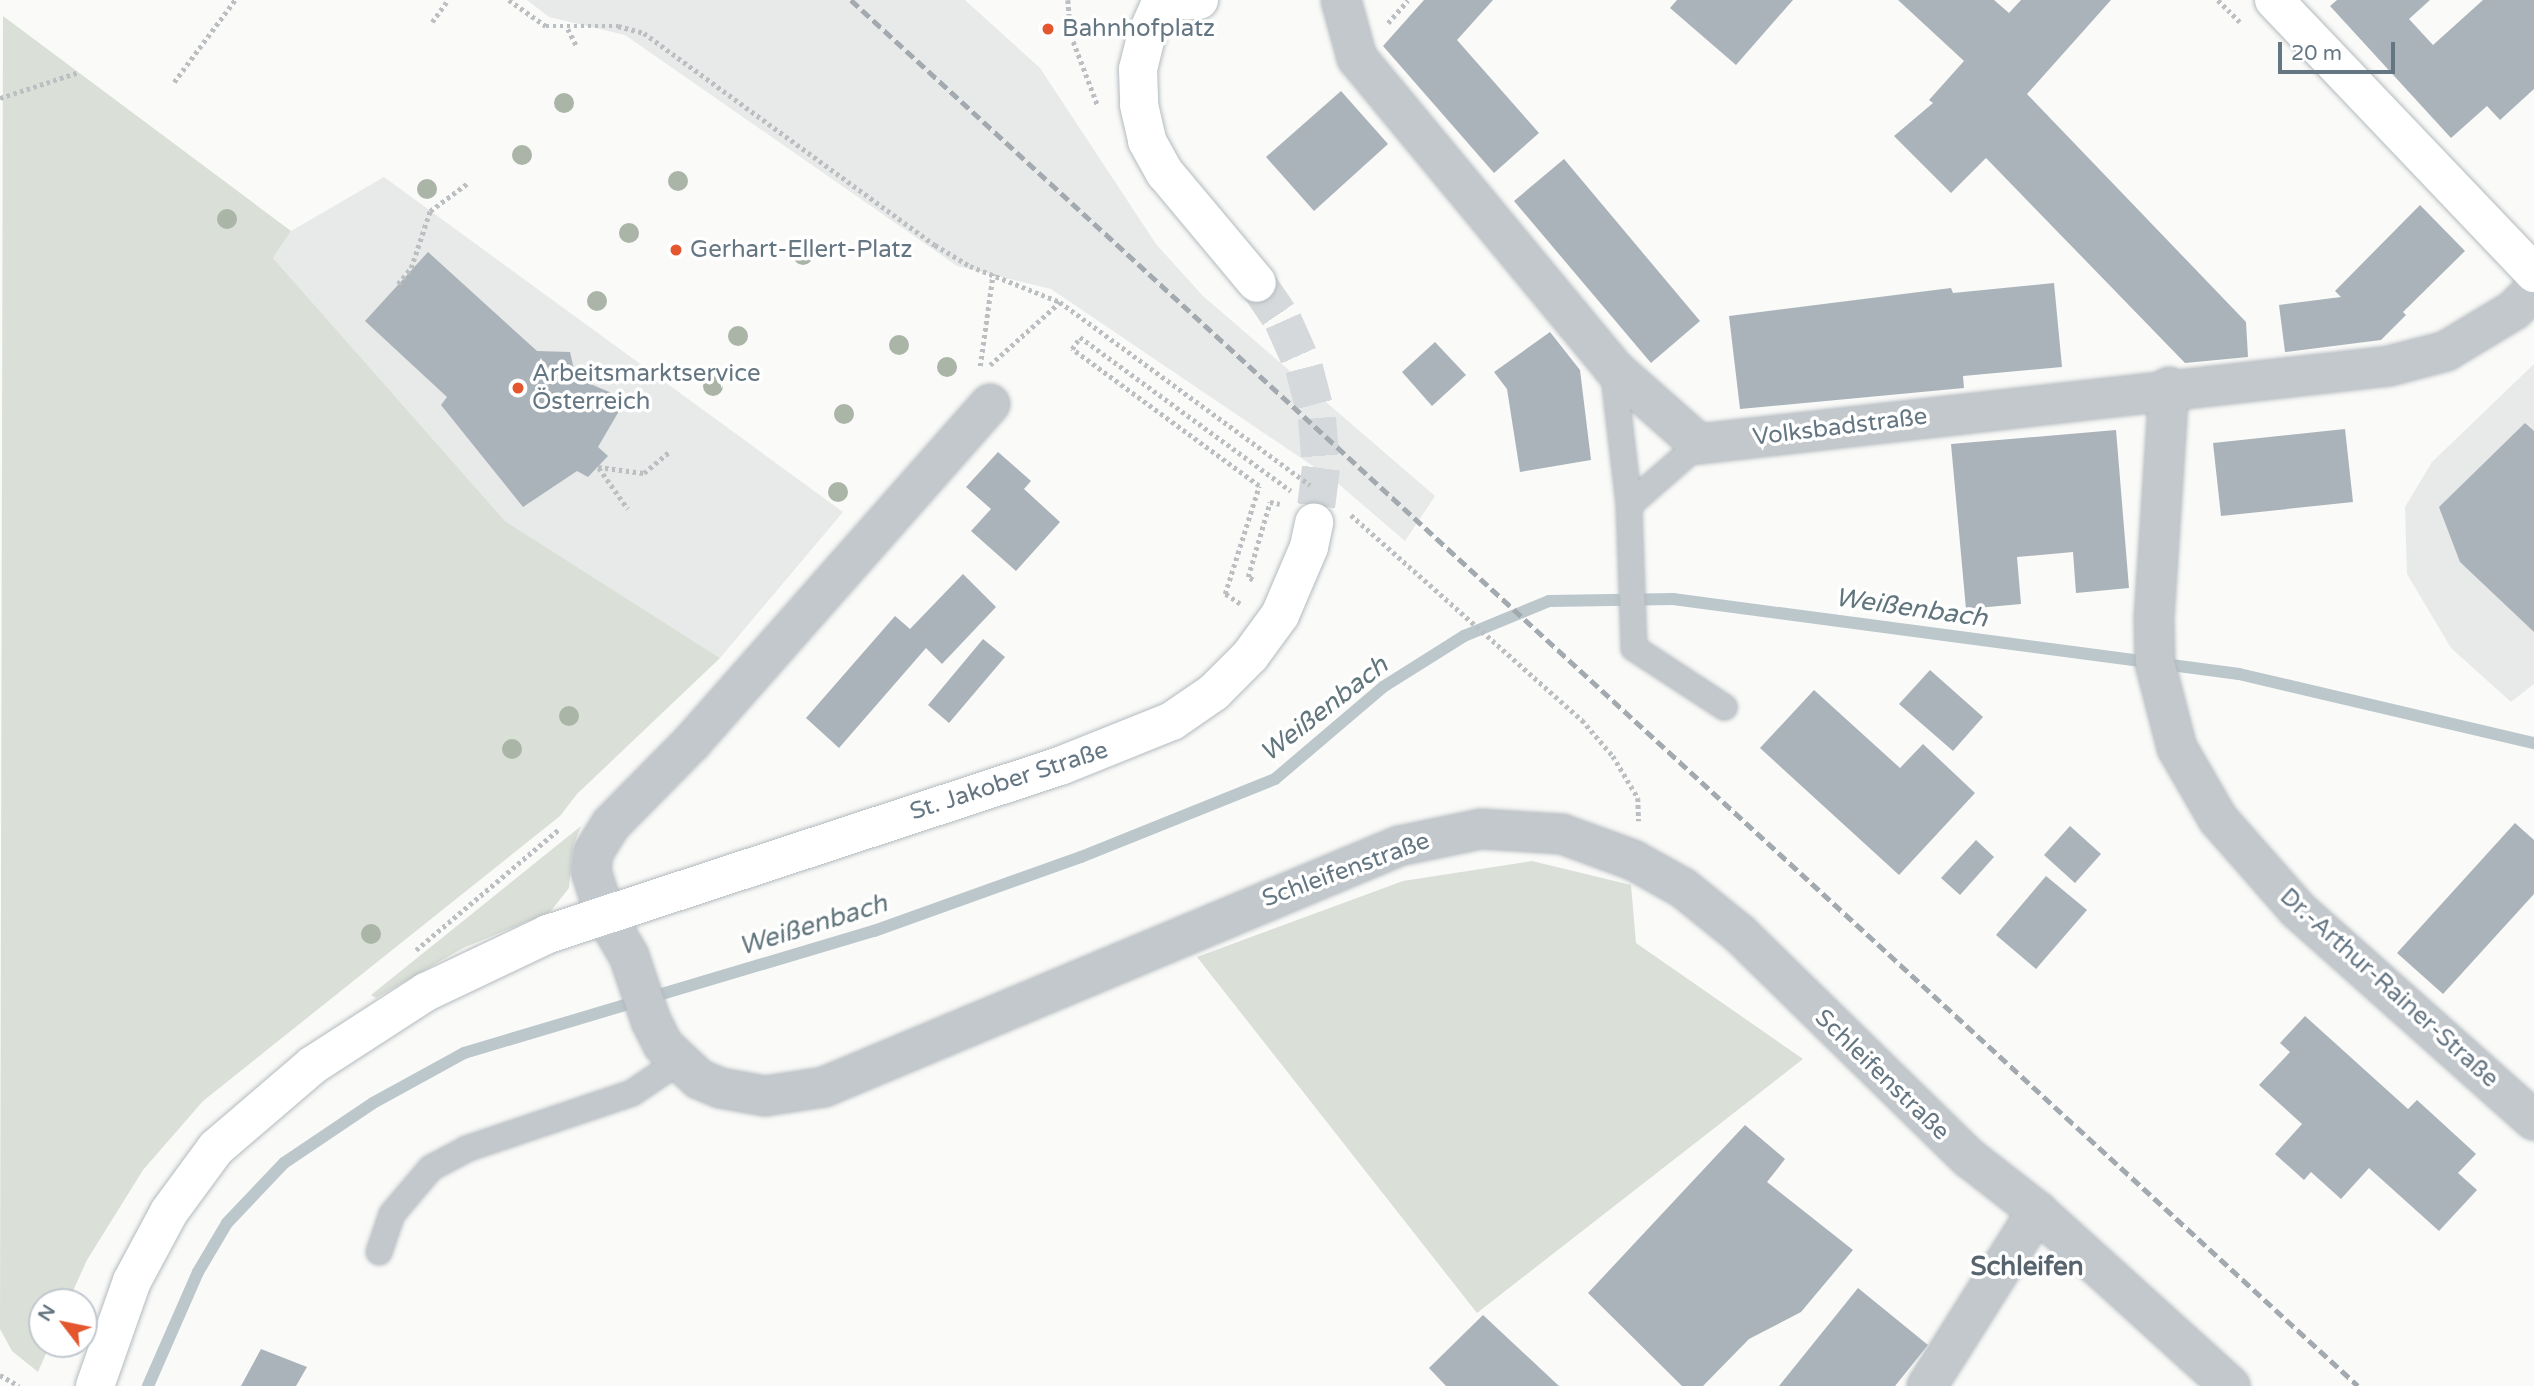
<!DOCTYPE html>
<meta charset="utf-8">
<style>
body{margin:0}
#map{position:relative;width:2534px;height:1386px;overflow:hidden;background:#fafaf8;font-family:"Varela Round",sans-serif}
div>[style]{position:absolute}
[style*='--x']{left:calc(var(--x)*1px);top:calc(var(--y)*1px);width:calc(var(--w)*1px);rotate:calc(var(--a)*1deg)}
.built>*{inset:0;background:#e8e9e9}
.green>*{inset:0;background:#dadfd7}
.stream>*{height:12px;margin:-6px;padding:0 6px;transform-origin:6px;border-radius:6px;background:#bbc7cb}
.building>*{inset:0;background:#aab3b9}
.secondary-tunnel>*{height:38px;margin-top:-19px;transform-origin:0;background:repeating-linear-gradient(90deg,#d5d9db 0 38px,transparent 0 57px)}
.path>*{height:4.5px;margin-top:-2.25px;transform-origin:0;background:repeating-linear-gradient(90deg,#bbbfc2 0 3.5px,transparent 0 7px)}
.roads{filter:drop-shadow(0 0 2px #b3babf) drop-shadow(0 0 2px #b3babf)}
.lane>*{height:24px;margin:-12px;padding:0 12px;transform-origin:12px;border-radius:12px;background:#c3c8cc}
.street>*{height:38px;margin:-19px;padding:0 19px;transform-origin:19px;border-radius:19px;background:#c3c8cc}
.secondary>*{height:38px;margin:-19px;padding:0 19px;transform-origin:19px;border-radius:19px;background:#fff}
.primary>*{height:38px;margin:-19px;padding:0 19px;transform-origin:19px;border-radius:19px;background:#fff}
.rail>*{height:5px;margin-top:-2.5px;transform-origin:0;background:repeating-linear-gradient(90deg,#a2aab0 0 10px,transparent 0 15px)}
.trees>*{width:20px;height:20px;margin:-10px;border-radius:50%;background:#aab4a7}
.dots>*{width:19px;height:19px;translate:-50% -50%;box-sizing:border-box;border:4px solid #fff;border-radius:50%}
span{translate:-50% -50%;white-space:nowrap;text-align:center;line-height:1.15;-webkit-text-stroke:7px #fff;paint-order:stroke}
.poi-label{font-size:24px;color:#657683}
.left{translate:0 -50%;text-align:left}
.street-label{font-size:24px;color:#657683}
.water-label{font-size:26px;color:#60757c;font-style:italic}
.neighbourhood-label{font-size:26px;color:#57646e;font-weight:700}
.north{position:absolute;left:28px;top:1288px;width:70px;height:70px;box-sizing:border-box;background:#fff;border:2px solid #c1c8cd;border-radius:50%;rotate:302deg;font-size:19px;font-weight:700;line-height:28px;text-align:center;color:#657683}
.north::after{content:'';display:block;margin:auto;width:24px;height:32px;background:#e4572e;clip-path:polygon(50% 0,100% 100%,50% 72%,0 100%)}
.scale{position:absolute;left:2278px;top:42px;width:117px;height:32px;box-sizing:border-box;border:4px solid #657683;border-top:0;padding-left:9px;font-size:21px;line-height:24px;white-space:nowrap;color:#657683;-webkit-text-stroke:5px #fff;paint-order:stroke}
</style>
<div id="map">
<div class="built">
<i style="clip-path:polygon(527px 0,965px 0,1040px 68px,1156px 244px,1203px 296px,1435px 496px,1405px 541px,1335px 481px,1051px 289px,957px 266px,625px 35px,549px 17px)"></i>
<i style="clip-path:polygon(384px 177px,843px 512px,720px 658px,505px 521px,273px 258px,291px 231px)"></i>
<i style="clip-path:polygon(2534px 364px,2534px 684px,2511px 702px,2451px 648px,2407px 574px,2405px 507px,2432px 462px)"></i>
</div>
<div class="green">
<i style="clip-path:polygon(3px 16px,291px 231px,273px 258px,505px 521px,720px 658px,577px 794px,560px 816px,203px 1101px,143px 1170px,87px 1260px,68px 1302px,42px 1302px,42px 1344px,50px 1344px,38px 1372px,12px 1351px,0 1329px)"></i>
<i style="clip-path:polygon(581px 826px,573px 846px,569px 888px,550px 912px,463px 948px,376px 998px,371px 995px)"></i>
<i style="clip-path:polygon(1532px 861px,1631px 885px,1636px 943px,1803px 1059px,1477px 1313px,1197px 957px,1403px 881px)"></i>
</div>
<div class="stream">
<i style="--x:148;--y:1386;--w:124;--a:-66.3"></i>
<i style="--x:198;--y:1272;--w:57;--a:-59.4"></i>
<i style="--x:227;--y:1223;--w:83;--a:-46.5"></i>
<i style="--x:284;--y:1163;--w:107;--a:-34"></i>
<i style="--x:373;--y:1103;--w:104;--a:-28.8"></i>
<i style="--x:464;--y:1053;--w:428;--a:-16.6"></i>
<i style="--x:874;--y:931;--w:220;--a:-19.7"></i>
<i style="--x:1081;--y:857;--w:209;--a:-21.9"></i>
<i style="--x:1275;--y:779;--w:142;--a:-40.4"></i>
<i style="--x:1383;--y:687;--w:96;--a:-32.2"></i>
<i style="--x:1464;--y:636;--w:92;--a:-22.4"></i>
<i style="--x:1549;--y:601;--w:124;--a:-0.9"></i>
<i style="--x:1673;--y:599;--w:571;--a:7.55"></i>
<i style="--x:2239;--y:674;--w:303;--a:13.2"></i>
</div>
<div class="building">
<i style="clip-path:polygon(1424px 0,1493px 0,1457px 40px,1539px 133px,1494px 173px,1383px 46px)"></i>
<i style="clip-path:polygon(1677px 0,1793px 0,1736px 65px,1670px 8px)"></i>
<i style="clip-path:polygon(1898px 0,1994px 0,2009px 13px,2021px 0,2111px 0,2027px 94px,2246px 322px,2248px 357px,2185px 363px,1986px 158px,1951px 193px,1894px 136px,1933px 103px,1929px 100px,1964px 61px)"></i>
<i style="clip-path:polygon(2337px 0,2430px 0,2409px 19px,2433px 45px,2483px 0,2534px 0,2534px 89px,2500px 120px,2487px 106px,2451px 138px,2330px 6px)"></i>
<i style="clip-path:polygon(1341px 91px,1388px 144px,1314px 211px,1266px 157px)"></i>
<i style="clip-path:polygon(1564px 159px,1700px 321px,1651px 363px,1514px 201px)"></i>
<i style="clip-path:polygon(2420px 205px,2465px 251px,2403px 312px,2406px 315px,2381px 340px,2285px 352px,2279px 305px,2341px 297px,2335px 291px)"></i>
<i style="clip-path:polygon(428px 252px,537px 351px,570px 352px,576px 378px,626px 399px,598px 447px,608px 456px,588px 477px,577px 471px,523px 507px,441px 405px,447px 397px,365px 321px)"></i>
<i style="clip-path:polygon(2054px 283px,2062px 367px,1963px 376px,1964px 388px,1740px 409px,1729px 316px,1951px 288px,1953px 293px)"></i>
<i style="clip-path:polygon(1550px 332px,1580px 370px,1591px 460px,1520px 472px,1507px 389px,1494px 372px)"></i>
<i style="clip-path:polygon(1435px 342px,1466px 375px,1432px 406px,1402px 372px)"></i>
<i style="clip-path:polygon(2525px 423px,2534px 431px,2534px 632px,2460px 562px,2439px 507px)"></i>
<i style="clip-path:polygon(2345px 429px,2353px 502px,2221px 516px,2213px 443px)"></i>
<i style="clip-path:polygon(2116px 430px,2129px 588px,2076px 593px,2073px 552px,2017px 557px,2021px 604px,1966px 609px,1951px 444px)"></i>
<i style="clip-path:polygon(998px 452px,1031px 481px,1024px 489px,1060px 522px,1016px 571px,971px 531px,991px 509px,966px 487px)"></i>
<i style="clip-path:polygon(963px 574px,996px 607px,942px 664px,926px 648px,839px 748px,806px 718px,895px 616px,910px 629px)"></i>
<i style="clip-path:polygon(983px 639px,1005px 657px,949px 723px,928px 705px)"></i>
<i style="clip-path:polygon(1930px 670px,1983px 717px,1953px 751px,1899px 704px)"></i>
<i style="clip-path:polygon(1814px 690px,1900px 768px,1923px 744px,1975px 793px,1899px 875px,1760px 748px)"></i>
<i style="clip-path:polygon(2515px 823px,2534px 840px,2534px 894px,2443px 994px,2397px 953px)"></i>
<i style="clip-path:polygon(2070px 826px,2101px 854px,2075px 883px,2044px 855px)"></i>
<i style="clip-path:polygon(1976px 840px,1994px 857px,1960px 895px,1941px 878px)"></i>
<i style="clip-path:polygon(2046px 876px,2087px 910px,2036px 969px,1996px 935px)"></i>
<i style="clip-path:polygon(2305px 1016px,2408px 1109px,2417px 1100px,2476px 1154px,2458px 1173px,2477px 1190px,2439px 1231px,2369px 1168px,2341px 1199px,2311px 1172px,2304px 1180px,2275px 1154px,2302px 1124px,2259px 1085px,2290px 1052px,2280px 1043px)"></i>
<i style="clip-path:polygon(1745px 1125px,1785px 1159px,1767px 1182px,1853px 1250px,1801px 1312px,1749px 1339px,1703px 1386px,1682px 1386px,1588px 1293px)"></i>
<i style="clip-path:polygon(1858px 1288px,1928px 1345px,1895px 1386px,1779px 1386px)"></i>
<i style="clip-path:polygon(1483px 1315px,1559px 1386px,1446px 1386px,1429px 1368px)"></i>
<i style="clip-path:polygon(261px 1349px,307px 1367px,296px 1386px,241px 1386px)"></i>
</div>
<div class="secondary-tunnel">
<i style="--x:1257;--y:283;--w:46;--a:55.6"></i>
<i style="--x:1283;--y:321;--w:51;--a:65.9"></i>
<i style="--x:1304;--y:368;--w:52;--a:75.4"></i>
<i style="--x:1317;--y:418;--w:50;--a:85.4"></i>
<i style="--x:1321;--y:468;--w:55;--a:97.3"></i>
</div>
<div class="path">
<i style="--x:509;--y:0;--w:45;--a:35.1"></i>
<i style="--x:546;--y:26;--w:72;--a:0"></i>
<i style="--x:618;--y:26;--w:27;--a:15"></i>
<i style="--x:644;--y:33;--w:360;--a:36.1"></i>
<i style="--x:935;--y:245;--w:41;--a:31"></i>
<i style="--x:970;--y:266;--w:97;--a:21.8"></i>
<i style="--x:1060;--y:302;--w:310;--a:36.2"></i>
<i style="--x:1068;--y:0;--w:35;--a:85"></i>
<i style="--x:1071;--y:35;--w:76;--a:69.2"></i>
<i style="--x:2218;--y:0;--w:31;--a:45"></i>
<i style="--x:432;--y:22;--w:27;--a:-54"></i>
<i style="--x:1388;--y:23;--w:30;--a:-49"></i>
<i style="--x:568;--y:29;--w:20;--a:63"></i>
<i style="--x:174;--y:82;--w:102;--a:-53.4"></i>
<i style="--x:0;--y:98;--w:83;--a:-18.2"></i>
<i style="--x:398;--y:284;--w:21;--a:-51"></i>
<i style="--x:411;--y:268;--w:60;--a:-71.6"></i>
<i style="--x:430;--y:211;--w:47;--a:-36.4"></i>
<i style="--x:990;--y:365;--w:94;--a:-42"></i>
<i style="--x:980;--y:366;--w:93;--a:-82"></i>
<i style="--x:598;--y:467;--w:46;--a:7.4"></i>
<i style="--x:644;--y:473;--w:33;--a:-40"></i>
<i style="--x:599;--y:468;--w:50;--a:54.7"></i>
<i style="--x:1351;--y:515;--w:309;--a:41.6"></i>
<i style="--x:1582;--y:720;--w:48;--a:49.3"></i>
<i style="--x:1613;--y:756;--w:49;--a:59.2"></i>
<i style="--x:1638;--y:798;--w:23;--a:88"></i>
<i style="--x:1253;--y:580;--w:6;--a:-149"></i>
<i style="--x:1248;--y:577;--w:78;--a:-73.7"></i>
<i style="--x:1270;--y:502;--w:10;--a:11"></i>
<i style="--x:1240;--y:604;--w:18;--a:-146"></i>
<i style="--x:1225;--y:594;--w:113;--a:-72.5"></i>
<i style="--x:1259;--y:486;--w:232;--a:-143.8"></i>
<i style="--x:1072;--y:349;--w:14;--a:-56"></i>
<i style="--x:1080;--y:337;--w:261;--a:36.1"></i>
<i style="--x:416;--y:950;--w:187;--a:-40.2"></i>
<i style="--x:0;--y:1375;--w:22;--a:30"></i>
</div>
<div class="roads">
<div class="lane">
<i style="--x:1613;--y:368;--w:138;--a:83.3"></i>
<i style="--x:1629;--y:505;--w:143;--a:88"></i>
<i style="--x:1634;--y:648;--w:108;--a:33.2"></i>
<i style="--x:1629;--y:505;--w:93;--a:-41.1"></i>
<i style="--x:379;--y:1252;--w:40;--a:-71.1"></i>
<i style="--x:392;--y:1214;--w:60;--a:-49.7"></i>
<i style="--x:431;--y:1168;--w:40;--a:-28"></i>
<i style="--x:466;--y:1149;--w:175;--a:-18.6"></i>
<i style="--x:632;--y:1093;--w:55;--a:-34"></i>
</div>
<div class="street">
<i style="--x:1341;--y:0;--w:60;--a:74.6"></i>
<i style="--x:1357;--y:58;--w:402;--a:50.4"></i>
<i style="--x:1613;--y:368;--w:115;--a:41.5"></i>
<i style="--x:1699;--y:444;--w:694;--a:-6.45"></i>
<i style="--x:2389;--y:366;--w:59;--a:-14.7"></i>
<i style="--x:2446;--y:351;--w:79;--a:-31.1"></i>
<i style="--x:2514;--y:310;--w:28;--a:-45"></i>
<i style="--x:2169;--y:387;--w:231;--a:93.7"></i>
<i style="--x:2154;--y:618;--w:45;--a:88.7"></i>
<i style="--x:2155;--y:663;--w:88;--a:75.5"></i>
<i style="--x:2177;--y:748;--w:82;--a:60"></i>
<i style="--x:2218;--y:819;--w:121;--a:48.7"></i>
<i style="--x:2298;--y:910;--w:316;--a:41.7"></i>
<i style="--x:990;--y:404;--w:451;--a:131.4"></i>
<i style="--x:692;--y:742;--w:115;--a:134.6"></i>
<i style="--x:611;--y:824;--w:34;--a:122"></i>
<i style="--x:593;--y:853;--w:18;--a:96"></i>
<i style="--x:591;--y:871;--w:46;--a:72.3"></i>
<i style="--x:605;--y:915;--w:48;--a:59.7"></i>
<i style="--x:629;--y:956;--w:69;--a:71.3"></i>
<i style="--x:651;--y:1021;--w:27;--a:63"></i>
<i style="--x:663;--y:1045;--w:50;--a:43.4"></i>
<i style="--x:699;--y:1079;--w:23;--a:23"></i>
<i style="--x:720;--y:1088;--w:46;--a:10.1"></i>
<i style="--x:765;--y:1096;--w:60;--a:-8.7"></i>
<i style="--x:824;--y:1087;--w:623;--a:-22.74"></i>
<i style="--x:1399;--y:846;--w:84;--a:-11.7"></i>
<i style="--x:1481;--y:829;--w:81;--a:3.5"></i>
<i style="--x:1562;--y:834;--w:76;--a:20.1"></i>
<i style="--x:1633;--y:860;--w:57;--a:29.2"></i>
<i style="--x:1683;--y:888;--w:73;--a:38.9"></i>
<i style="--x:1740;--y:934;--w:320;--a:44.4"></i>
<i style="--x:1969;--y:1158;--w:86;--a:37.9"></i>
<i style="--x:2037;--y:1211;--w:261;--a:42.2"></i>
<i style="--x:1927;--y:1386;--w:207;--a:-57.8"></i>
</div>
<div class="secondary">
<i style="--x:1162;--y:0;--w:36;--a:114"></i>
<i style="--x:1147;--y:33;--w:37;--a:104"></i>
<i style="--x:1138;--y:69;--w:36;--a:88"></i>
<i style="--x:1139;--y:105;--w:37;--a:77"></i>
<i style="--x:1147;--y:141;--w:37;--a:61"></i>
<i style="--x:1165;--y:173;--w:143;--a:50.1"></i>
<i style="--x:1173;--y:0;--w:26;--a:0"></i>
<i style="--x:95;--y:1386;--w:111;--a:-70.6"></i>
<i style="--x:132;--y:1281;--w:78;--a:-61.8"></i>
<i style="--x:169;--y:1212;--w:79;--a:-53.7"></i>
<i style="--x:216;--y:1148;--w:128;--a:-40.6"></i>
<i style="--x:313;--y:1065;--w:135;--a:-32.9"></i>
<i style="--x:426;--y:992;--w:135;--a:-25.4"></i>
<i style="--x:548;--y:934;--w:539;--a:-18.17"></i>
<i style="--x:1060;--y:766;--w:121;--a:-21.9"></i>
<i style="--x:1172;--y:721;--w:51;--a:-34.6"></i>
<i style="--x:1214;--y:692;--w:51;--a:-45"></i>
<i style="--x:1250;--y:656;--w:51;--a:-53.8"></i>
<i style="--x:1280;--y:615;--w:74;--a:-66.9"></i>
<i style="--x:1309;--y:547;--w:25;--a:-78"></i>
</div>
<div class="primary">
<i style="--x:2274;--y:0;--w:377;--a:46.4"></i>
</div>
</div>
<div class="rail">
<i style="--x:851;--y:0;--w:2047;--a:42.6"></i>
</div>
<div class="trees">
<i style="left:564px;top:103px"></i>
<i style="left:522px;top:155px"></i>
<i style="left:678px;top:181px"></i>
<i style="left:427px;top:189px"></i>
<i style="left:227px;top:219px"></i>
<i style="left:629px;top:233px"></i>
<i style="left:803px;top:255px"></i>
<i style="left:597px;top:301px"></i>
<i style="left:738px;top:336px"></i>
<i style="left:899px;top:345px"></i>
<i style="left:947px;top:367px"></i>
<i style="left:713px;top:386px"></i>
<i style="left:844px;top:414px"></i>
<i style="left:838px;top:492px"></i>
<i style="left:569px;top:716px"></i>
<i style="left:512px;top:749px"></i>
<i style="left:371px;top:934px"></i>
</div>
<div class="dots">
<i style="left:1048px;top:29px;background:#e4572e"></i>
<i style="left:676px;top:250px;background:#e4572e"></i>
<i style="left:518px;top:388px;background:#e4572e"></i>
</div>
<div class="poi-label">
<span class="left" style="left:1062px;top:29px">Bahnhofplatz</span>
<span class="left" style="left:690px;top:250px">Gerhart-Ellert-Platz</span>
<span class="left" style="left:532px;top:388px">Arbeitsmarktservice<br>Österreich</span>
</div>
<div class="street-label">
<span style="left:1840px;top:427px;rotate:-7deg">Volksbadstraße</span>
<span style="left:1009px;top:781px;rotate:-18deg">St. Jakober Straße</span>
<span style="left:1346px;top:870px;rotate:-20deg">Schleifenstraße</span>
<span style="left:2389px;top:988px;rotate:42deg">Dr.-Arthur-Rainer-Straße</span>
<span style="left:1882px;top:1075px;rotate:44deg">Schleifenstraße</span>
</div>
<div class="water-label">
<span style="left:1911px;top:608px;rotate:8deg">Weißenbach</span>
<span style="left:1324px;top:709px;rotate:-38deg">Weißenbach</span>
<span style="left:813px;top:925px;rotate:-17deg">Weißenbach</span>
</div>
<div class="neighbourhood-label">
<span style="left:2027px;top:1267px">Schleifen</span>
</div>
<div class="north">N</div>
<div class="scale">20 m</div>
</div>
